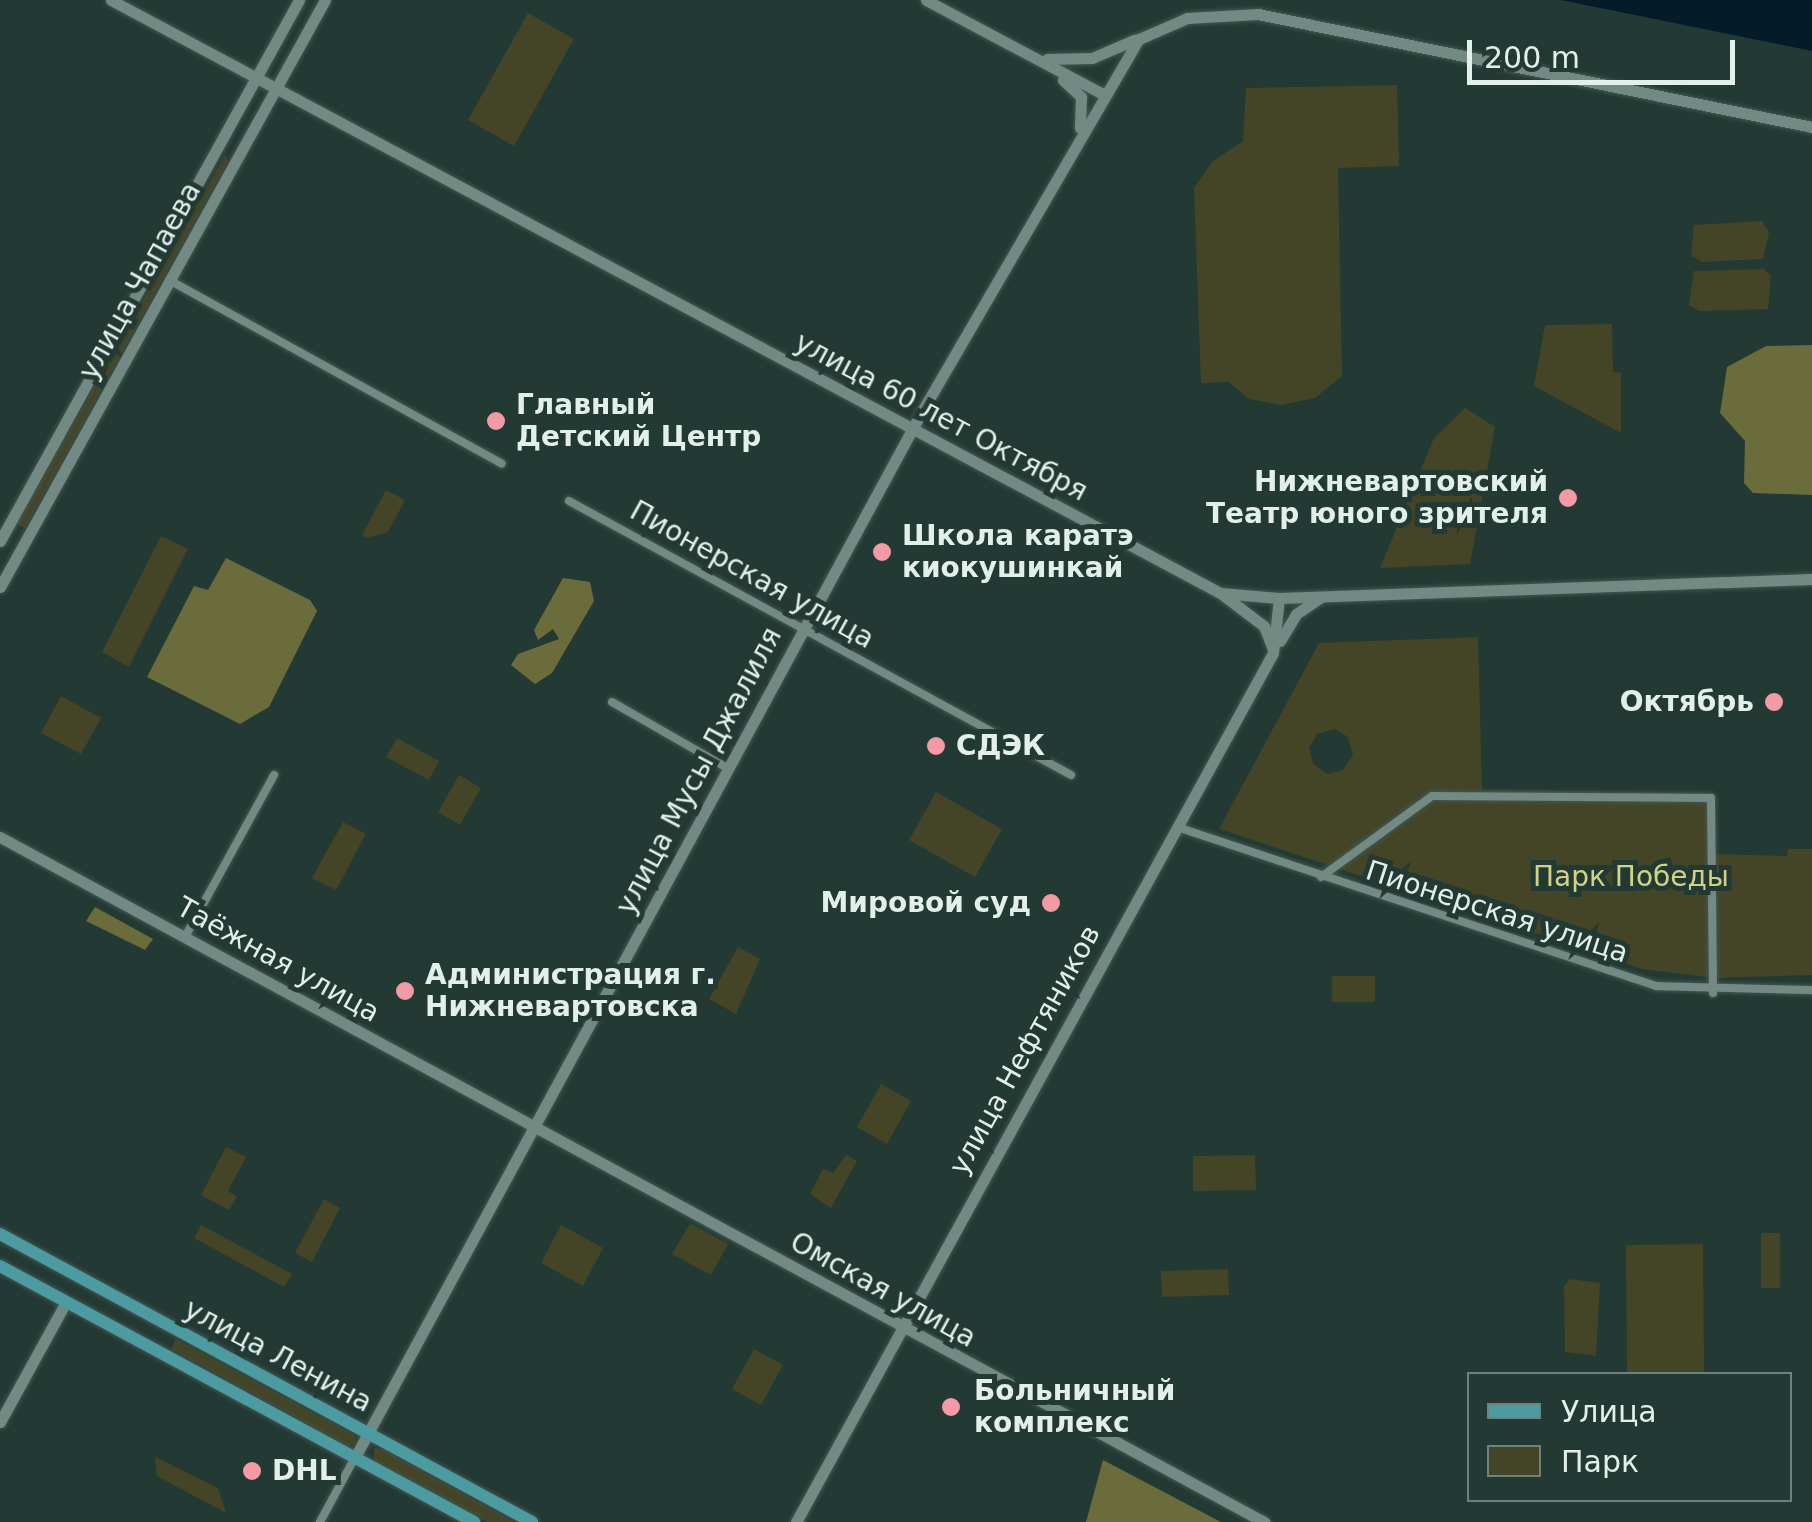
<!DOCTYPE html>
<meta charset="utf-8">
<style>
body{margin:0}
#map{position:relative;width:1812px;height:1522px;overflow:hidden;background:#233933;font-family:"DejaVu Sans",sans-serif}
div>[style]{position:absolute}
[style*='--x']{left:calc(var(--x)*1px);top:calc(var(--y)*1px);width:calc(var(--w)*1px);rotate:calc(var(--a)*1deg)}
.green>*{inset:0;background:#444527}
.forest>*{inset:0;background:#6b6c3b}
.water>*{inset:0;background:#041c2a}
.roads{filter:drop-shadow(0 0 2px #435651) drop-shadow(0 0 2px #435651)}
.street>*{height:8px;margin:-4px;padding:0 4px;transform-origin:4px;border-radius:4px;background:#728a83}
.secondary>*{height:11px;margin:-5.5px;padding:0 5.5px;transform-origin:5.5px;border-radius:5.5px;background:#728a83}
.primary>*{height:12px;margin:-6px;padding:0 6px;transform-origin:6px;border-radius:6px;background:#4c9ba1}
.dots>*{width:28px;height:28px;translate:-50% -50%;box-sizing:border-box;border:5px solid #233933;border-radius:50%}
span{translate:-50% -50%;white-space:nowrap;text-align:center;line-height:1.15;-webkit-text-stroke:10px #233933;paint-order:stroke}
.street-label{font-size:28px;color:#e2efeb}
.poi-label{font-size:28px;color:#e2efeb;font-weight:700}
.left{translate:0 -50%;text-align:left}
.right{translate:-100% -50%;text-align:right}
.park-label{font-size:28px;color:#d0d284}
.legend{position:absolute;left:1467px;top:1372px;width:325px;height:130px;box-sizing:border-box;background:#233933;border:2px solid #6f827d;margin:0;padding:12px 18px;list-style:none;font-size:30px;color:#e2efeb}
.legend li{display:flex;align-items:center;gap:20px;height:50px}
.legend b{width:50px;border:2px solid #6f827d}
.scale{position:absolute;left:1467px;top:40px;width:268px;height:45px;box-sizing:border-box;border:5px solid #e2efeb;border-top:0;padding-left:12px;font-size:30px;line-height:35px;white-space:nowrap;color:#e2efeb;-webkit-text-stroke:8px #233933;paint-order:stroke}
</style>
<div id="map">
<div class="green">
<i style="clip-path:polygon(528px 13px,574px 39px,514px 146px,468px 120px)"></i>
<i style="clip-path:polygon(1397px 85px,1399px 166px,1338px 168px,1342px 376px,1315px 398px,1281px 405px,1249px 399px,1229px 382px,1201px 383px,1194px 188px,1212px 162px,1243px 141px,1246px 88px)"></i>
<i style="clip-path:polygon(225px 155px,228px 161px,25px 528px,17px 524px)"></i>
<i style="clip-path:polygon(1762px 221px,1769px 232px,1763px 259px,1702px 262px,1691px 256px,1694px 225px)"></i>
<i style="clip-path:polygon(1764px 269px,1771px 276px,1768px 309px,1699px 311px,1689px 305px,1694px 271px)"></i>
<i style="clip-path:polygon(1612px 324px,1613px 372px,1621px 373px,1621px 433px,1534px 386px,1545px 325px)"></i>
<i style="clip-path:polygon(1465px 408px,1495px 427px,1470px 564px,1380px 568px,1434px 438px)"></i>
<i style="clip-path:polygon(386px 490px,405px 500px,388px 532px,368px 538px,362px 535px)"></i>
<i style="clip-path:polygon(161px 536px,188px 549px,129px 667px,102px 652px)"></i>
<i style="clip-path:polygon(evenodd,1478px 637px,1482px 790px,1714px 793px,1714px 854px,1787px 856px,1788px 849px,1812px 849px,1812px 975px,1715px 978px,1642px 969px,1219px 829px,1319px 643px,1478px 637px,1335px 729px,1348px 737px,1353px 755px,1343px 770px,1328px 774px,1313px 764px,1309px 748px,1317px 734px,1335px 729px)"></i>
<i style="clip-path:polygon(61px 696px,101px 718px,81px 754px,41px 733px)"></i>
<i style="clip-path:polygon(397px 738px,439px 761px,429px 780px,386px 757px)"></i>
<i style="clip-path:polygon(459px 775px,481px 788px,460px 825px,438px 812px)"></i>
<i style="clip-path:polygon(936px 792px,1002px 829px,975px 877px,909px 840px)"></i>
<i style="clip-path:polygon(343px 822px,366px 834px,336px 890px,312px 878px)"></i>
<i style="clip-path:polygon(738px 947px,760px 959px,736px 1014px,709px 999px)"></i>
<i style="clip-path:polygon(1332px 976px,1375px 976px,1375px 1002px,1332px 1002px)"></i>
<i style="clip-path:polygon(881px 1084px,911px 1101px,887px 1144px,857px 1127px)"></i>
<i style="clip-path:polygon(226px 1147px,246px 1157px,228px 1191px,237px 1197px,229px 1210px,201px 1195px)"></i>
<i style="clip-path:polygon(846px 1155px,857px 1161px,831px 1208px,810px 1194px,823px 1169px,833px 1173px)"></i>
<i style="clip-path:polygon(1255px 1155px,1256px 1190px,1193px 1191px,1193px 1156px)"></i>
<i style="clip-path:polygon(324px 1199px,340px 1208px,312px 1262px,295px 1253px)"></i>
<i style="clip-path:polygon(690px 1223px,728px 1244px,711px 1275px,672px 1254px)"></i>
<i style="clip-path:polygon(201px 1225px,292px 1274px,284px 1287px,194px 1238px)"></i>
<i style="clip-path:polygon(561px 1225px,603px 1248px,583px 1286px,541px 1263px)"></i>
<i style="clip-path:polygon(1761px 1233px,1780px 1233px,1780px 1288px,1761px 1288px)"></i>
<i style="clip-path:polygon(1703px 1244px,1704px 1374px,1627px 1374px,1626px 1245px)"></i>
<i style="clip-path:polygon(1228px 1269px,1229px 1295px,1162px 1297px,1161px 1271px)"></i>
<i style="clip-path:polygon(1570px 1279px,1600px 1283px,1596px 1356px,1565px 1352px,1564px 1286px)"></i>
<i style="clip-path:polygon(176px 1339px,354px 1435px,356px 1443px,348px 1446px,171px 1349px)"></i>
<i style="clip-path:polygon(754px 1349px,783px 1365px,761px 1405px,732px 1389px)"></i>
<i style="clip-path:polygon(374px 1448px,382px 1449px,514px 1522px,487px 1522px,374px 1461px)"></i>
<i style="clip-path:polygon(155px 1457px,218px 1488px,226px 1513px,157px 1476px)"></i>
</div>
<div class="forest">
<i style="clip-path:polygon(1812px 345px,1812px 495px,1753px 493px,1744px 483px,1745px 441px,1720px 413px,1727px 367px,1766px 346px)"></i>
<i style="clip-path:polygon(226px 558px,310px 600px,317px 611px,269px 707px,240px 724px,147px 677px,194px 586px,208px 590px)"></i>
<i style="clip-path:polygon(563px 578px,590px 582px,594px 601px,552px 673px,535px 684px,511px 665px,518px 654px,559px 639px,553px 629px,538px 640px,534px 630px)"></i>
<i style="clip-path:polygon(95px 907px,153px 939px,145px 950px,86px 921px)"></i>
<i style="clip-path:polygon(1103px 1460px,1221px 1522px,1086px 1522px)"></i>
</div>
<div class="water">
<i style="clip-path:polygon(1561px 0,1812px 0,1812px 51px)"></i>
</div>
<div class="roads">
<div class="street">
<i style="--x:169;--y:280;--w:380;--a:28.9"></i>
<i style="--x:569;--y:501;--w:572;--a:28.63"></i>
<i style="--x:612;--y:702;--w:135;--a:29.8"></i>
<i style="--x:1177;--y:827;--w:505;--a:18.36"></i>
<i style="--x:1656;--y:986;--w:156;--a:1.5"></i>
<i style="--x:1321;--y:877;--w:137;--a:-36.1"></i>
<i style="--x:1432;--y:796;--w:279;--a:0.4"></i>
<i style="--x:1711;--y:798;--w:195;--a:89.4"></i>
<i style="--x:185;--y:937;--w:185;--a:-61.2"></i>
<i style="--x:320;--y:1522;--w:72;--a:-61.6"></i>
</div>
<div class="secondary">
<i style="--x:111;--y:0;--w:1258;--a:28.13"></i>
<i style="--x:1220;--y:593;--w:59;--a:4.8"></i>
<i style="--x:1279;--y:598;--w:533;--a:-2.04"></i>
<i style="--x:926;--y:0;--w:200;--a:28"></i>
<i style="--x:1047;--y:59;--w:45;--a:-1.3"></i>
<i style="--x:1092;--y:58;--w:46;--a:-23.2"></i>
<i style="--x:1063;--y:80;--w:25;--a:43"></i>
<i style="--x:1081;--y:97;--w:31;--a:92"></i>
<i style="--x:0;--y:541;--w:618;--a:-61.07"></i>
<i style="--x:0;--y:587;--w:671;--a:-61.03"></i>
<i style="--x:1223;--y:595;--w:51;--a:37.1"></i>
<i style="--x:1264;--y:626;--w:25;--a:69"></i>
<i style="--x:1280;--y:641;--w:31;--a:-59"></i>
<i style="--x:1296;--y:614;--w:30;--a:-34"></i>
<i style="--x:0;--y:837;--w:1438;--a:28.45"></i>
<i style="--x:0;--y:1422;--w:137;--a:-61.2"></i>
<i style="--x:354;--y:1459;--w:1190;--a:-61.54"></i>
<i style="--x:921;--y:413;--w:433;--a:-59.8"></i>
<i style="--x:1139;--y:39;--w:52;--a:-23.6"></i>
<i style="--x:1187;--y:18;--w:71;--a:-3.2"></i>
<i style="--x:1258;--y:14;--w:565;--a:11.53"></i>
<i style="--x:796;--y:1522;--w:991;--a:-61.24"></i>
<i style="--x:1273;--y:653;--w:55;--a:-83.8"></i>
</div>
<div class="primary">
<i style="--x:0;--y:1234;--w:605;--a:28.43"></i>
<i style="--x:0;--y:1266;--w:539;--a:28.37"></i>
</div>
</div>
<div class="dots">
<i style="left:496px;top:421px;background:#f49aa4"></i>
<i style="left:1568px;top:498px;background:#f49aa4"></i>
<i style="left:882px;top:552px;background:#f49aa4"></i>
<i style="left:1774px;top:702px;background:#f49aa4"></i>
<i style="left:936px;top:746px;background:#f49aa4"></i>
<i style="left:1051px;top:903px;background:#f49aa4"></i>
<i style="left:405px;top:991px;background:#f49aa4"></i>
<i style="left:951px;top:1407px;background:#f49aa4"></i>
<i style="left:252px;top:1471px;background:#f49aa4"></i>
</div>
<div class="street-label">
<span style="left:140px;top:281px;rotate:-61deg">улица Чапаева</span>
<span style="left:941px;top:417px;rotate:28deg">улица 60 лет Октября</span>
<span style="left:752px;top:575px;rotate:29deg">Пионерская улица</span>
<span style="left:699px;top:771px;rotate:-62deg">улица Мусы Джалиля</span>
<span style="left:1497px;top:912px;rotate:18deg">Пионерская улица</span>
<span style="left:278px;top:960px;rotate:29deg">Таёжная улица</span>
<span style="left:1025px;top:1050px;rotate:-61deg">улица Нефтяников</span>
<span style="left:883px;top:1290px;rotate:29deg">Омская улица</span>
<span style="left:278px;top:1356px;rotate:28deg">улица Ленина</span>
</div>
<div class="poi-label">
<span class="left" style="left:516px;top:421px">Главный<br>Детский Центр</span>
<span class="right" style="left:1548px;top:498px">Нижневартовский<br>Театр юного зрителя</span>
<span class="left" style="left:902px;top:552px">Школа каратэ<br>киокушинкай</span>
<span class="right" style="left:1754px;top:702px">Октябрь</span>
<span class="left" style="left:956px;top:746px">СДЭК</span>
<span class="right" style="left:1031px;top:903px">Мировой суд</span>
<span class="left" style="left:425px;top:991px">Администрация г.<br>Нижневартовска</span>
<span class="left" style="left:974px;top:1407px">Больничный<br>комплекс</span>
<span class="left" style="left:272px;top:1471px">DHL</span>
</div>
<div class="park-label">
<span style="left:1631px;top:877px">Парк Победы</span>
</div>
<ul class="legend">
<li><b style="height:12px;background:#4c9ba1"></b>Улица</li>
<li><b style="height:28px;background:#444527"></b>Парк</li>
</ul>
<div class="scale">200 m</div>
</div>
